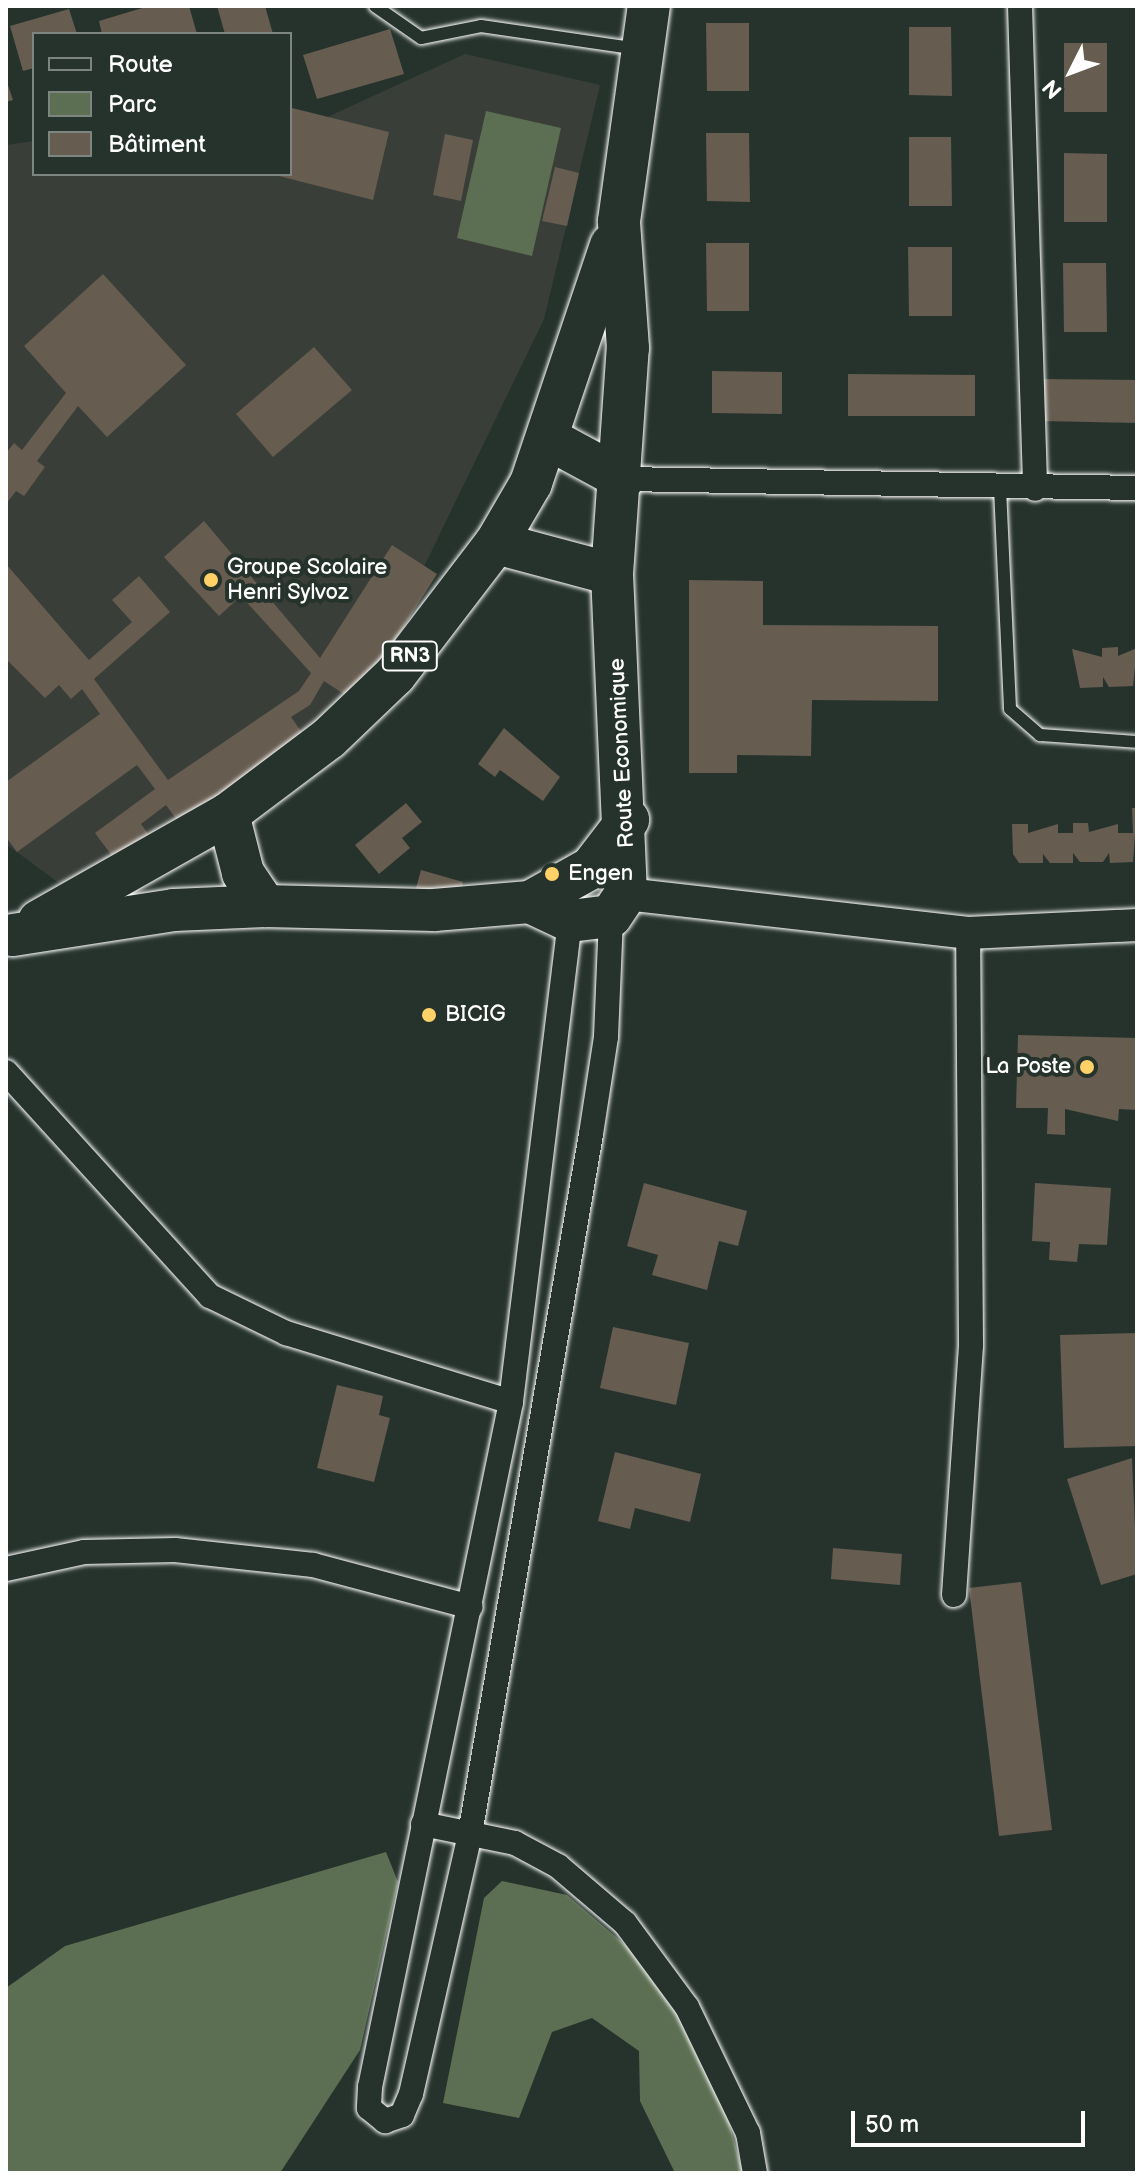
<!DOCTYPE html>
<meta charset="utf-8">
<style>
body{margin:0}
#map{position:relative;width:1143px;height:2179px;overflow:hidden;background:#26332d;font-family:"Balsamiq Sans",sans-serif}
div>[style]{position:absolute}
[style*='--x']{left:calc(var(--x)*1px);top:calc(var(--y)*1px);width:calc(var(--w)*1px);rotate:calc(var(--a)*1deg)}
.built>*{inset:0;background:#393f38}
.green>*{inset:0;background:#5c6f52}
.building>*{inset:0;background:#665c50}
.roads{filter:drop-shadow(0 0 2px #fff) drop-shadow(0 0 2px #fff)}
.service>*{height:12px;margin:-6px;padding:0 6px;transform-origin:6px;border-radius:6px;background:#26332d}
.minor>*{height:24px;margin:-12px;padding:0 12px;transform-origin:12px;border-radius:12px;background:#26332d}
.tertiary>*{height:32px;margin:-16px;padding:0 16px;transform-origin:16px;border-radius:16px;background:#26332d}
.trunk>*{height:42px;margin:-21px;padding:0 21px;transform-origin:21px;border-radius:21px;background:#26332d}
.dots>*{width:22px;height:22px;translate:-50% -50%;box-sizing:border-box;border:4px solid #26332d;border-radius:50%}
span{translate:-50% -50%;white-space:nowrap;text-align:center;line-height:1.15;-webkit-text-stroke:8px #26332d;paint-order:stroke}
.shield-label span{padding:2px 6px;background:#26332d;border:2px solid;border-radius:6px;-webkit-text-stroke-width:0}
.shield-label{font-size:20px;color:#fff;font-weight:700}
.poi-label{font-size:22px;color:#fff}
.left{translate:0 -50%;text-align:left}
.right{translate:-100% -50%;text-align:right}
.street-label{font-size:22px;color:#fff}
.frame{position:absolute;inset:0;border:8px solid #fff;pointer-events:none}
.legend{position:absolute;left:32px;top:32px;width:260px;height:144px;box-sizing:border-box;background:#26332d;border:2px solid #7d8581;margin:0;padding:10px 14px;list-style:none;font-size:24px;color:#fff}
.legend li{display:flex;align-items:center;gap:16px;height:40px}
.legend b{width:40px;border:2px solid #7d8581}
.north{position:absolute;left:1031px;top:32px;width:80px;height:80px;-webkit-text-stroke:6px #26332d;paint-order:stroke;rotate:228deg;font-size:22px;font-weight:700;line-height:32px;text-align:center;color:#fff}
.north::after{content:'';display:block;margin:auto;width:28px;height:36px;background:#fff;clip-path:polygon(50% 0,100% 100%,50% 72%,0 100%)}
.scale{position:absolute;left:851px;top:2111px;width:234px;height:36px;box-sizing:border-box;border:4px solid #fff;border-top:0;padding-left:10px;font-size:24px;line-height:28px;white-space:nowrap;color:#fff;-webkit-text-stroke:6px #26332d;paint-order:stroke}
</style>
<div id="map">
<div class="built">
<i style="clip-path:polygon(465px 54px,600px 85px,544px 319px,340px 740px,97px 911px,6px 844px,6px 145px,34px 141px,34px 174px,290px 174px,290px 134px)"></i>
</div>
<div class="green">
<i style="clip-path:polygon(486px 111px,561px 128px,532px 256px,457px 238px)"></i>
<i style="clip-path:polygon(386px 1852px,398px 1882px,360px 2050px,280px 2173px,6px 2173px,6px 1988px,65px 1946px)"></i>
<i style="clip-path:polygon(502px 1881px,567px 1895px,658px 1973px,719px 2086px,743px 2173px,675px 2173px,640px 2101px,639px 2051px,592px 2018px,552px 2032px,519px 2118px,443px 2103px,484px 1898px)"></i>
</div>
<div class="building">
<i style="clip-path:polygon(149px 6px,189px 6px,197px 34px,102px 34px,99px 21px)"></i>
<i style="clip-path:polygon(217px 6px,265px 6px,273px 34px,225px 34px)"></i>
<i style="clip-path:polygon(69px 9px,77px 34px,34px 34px,34px 68px,23px 71px,10px 26px)"></i>
<i style="clip-path:polygon(706px 23px,749px 23px,749px 91px,707px 91px)"></i>
<i style="clip-path:polygon(909px 27px,951px 27px,952px 96px,909px 95px)"></i>
<i style="clip-path:polygon(390px 29px,404px 74px,317px 99px,303px 55px)"></i>
<i style="clip-path:polygon(1064px 43px,1107px 43px,1107px 112px,1064px 112px)"></i>
<i style="clip-path:polygon(6px 79px,13px 100px,6px 102px)"></i>
<i style="clip-path:polygon(292px 108px,389px 132px,373px 200px,275px 175px,290px 174px)"></i>
<i style="clip-path:polygon(706px 133px,749px 133px,750px 202px,707px 201px)"></i>
<i style="clip-path:polygon(445px 134px,473px 140px,461px 201px,433px 195px)"></i>
<i style="clip-path:polygon(909px 137px,951px 137px,952px 206px,909px 206px)"></i>
<i style="clip-path:polygon(1064px 153px,1107px 154px,1107px 222px,1064px 222px)"></i>
<i style="clip-path:polygon(555px 167px,579px 173px,567px 226px,542px 221px)"></i>
<i style="clip-path:polygon(706px 243px,749px 243px,749px 311px,707px 311px)"></i>
<i style="clip-path:polygon(908px 247px,952px 247px,952px 316px,909px 316px)"></i>
<i style="clip-path:polygon(1063px 263px,1106px 263px,1107px 332px,1064px 332px)"></i>
<i style="clip-path:polygon(103px 274px,186px 365px,107px 437px,78px 406px,37px 461px,45px 467px,24px 496px,16px 491px,6px 504px,6px 453px,14px 443px,22px 450px,66px 393px,24px 346px)"></i>
<i style="clip-path:polygon(314px 347px,352px 390px,273px 457px,236px 414px)"></i>
<i style="clip-path:polygon(712px 371px,782px 372px,782px 414px,712px 413px)"></i>
<i style="clip-path:polygon(848px 374px,975px 375px,975px 416px,848px 416px)"></i>
<i style="clip-path:polygon(1042px 379px,1137px 380px,1137px 423px,1041px 421px)"></i>
<i style="clip-path:polygon(204px 521px,320px 658px,392px 545px,437px 574px,356px 702px,324px 681px,310px 705px,291px 717px,311px 745px,187px 834px,166px 805px,141px 824px,155px 843px,121px 868px,95px 833px,155px 789px,137px 765px,17px 852px,6px 837px,6px 782px,100px 714px,82px 689px,71px 699px,59px 685px,45px 698px,6px 659px,6px 564px,89px 660px,132px 622px,112px 600px,139px 576px,170px 612px,94px 679px,168px 780px,299px 691px,311px 673px,241px 596px,219px 616px,164px 557px)"></i>
<i style="clip-path:polygon(689px 580px,763px 581px,763px 625px,938px 626px,938px 701px,812px 700px,811px 756px,737px 755px,737px 773px,689px 773px)"></i>
<i style="clip-path:polygon(1118px 647px,1118px 656px,1137px 648px,1133px 686px,1109px 687px,1103px 677px,1103px 687px,1080px 688px,1072px 649px,1102px 657px,1102px 648px)"></i>
<i style="clip-path:polygon(504px 728px,560px 777px,543px 801px,500px 770px,495px 777px,478px 764px)"></i>
<i style="clip-path:polygon(406px 803px,422px 822px,402px 838px,410px 848px,379px 874px,355px 845px)"></i>
<i style="clip-path:polygon(1132px 808px,1137px 808px,1133px 862px,1110px 863px,1109px 853px,1103px 862px,1080px 862px,1073px 853px,1073px 863px,1050px 863px,1043px 854px,1043px 863px,1019px 863px,1013px 854px,1012px 824px,1028px 824px,1028px 833px,1058px 824px,1058px 833px,1073px 833px,1073px 823px,1088px 823px,1089px 832px,1118px 824px,1118px 833px,1133px 833px)"></i>
<i style="clip-path:polygon(421px 870px,463px 882px,456px 904px,415px 892px)"></i>
<i style="clip-path:polygon(1018px 1035px,1137px 1038px,1137px 1110px,1119px 1109px,1118px 1121px,1065px 1109px,1065px 1135px,1047px 1134px,1048px 1108px,1016px 1108px)"></i>
<i style="clip-path:polygon(644px 1183px,747px 1211px,738px 1246px,719px 1241px,707px 1290px,652px 1275px,658px 1255px,627px 1246px)"></i>
<i style="clip-path:polygon(1035px 1183px,1111px 1188px,1107px 1245px,1079px 1244px,1077px 1262px,1049px 1260px,1050px 1242px,1032px 1241px)"></i>
<i style="clip-path:polygon(613px 1327px,689px 1343px,676px 1405px,600px 1388px)"></i>
<i style="clip-path:polygon(1137px 1333px,1137px 1446px,1064px 1448px,1060px 1335px)"></i>
<i style="clip-path:polygon(337px 1385px,383px 1396px,379px 1415px,390px 1418px,374px 1482px,317px 1468px)"></i>
<i style="clip-path:polygon(615px 1452px,701px 1474px,690px 1522px,635px 1508px,630px 1529px,598px 1521px)"></i>
<i style="clip-path:polygon(1132px 1458px,1137px 1574px,1101px 1585px,1067px 1479px)"></i>
<i style="clip-path:polygon(833px 1548px,902px 1554px,900px 1585px,831px 1579px)"></i>
<i style="clip-path:polygon(1021px 1582px,1052px 1830px,999px 1836px,969px 1588px)"></i>
</div>
<div class="roads">
<div class="service">
<i style="--x:375;--y:6;--w:56;--a:34.8"></i>
<i style="--x:421;--y:38;--w:61;--a:-11.3"></i>
<i style="--x:481;--y:26;--w:159;--a:8.3"></i>
<i style="--x:1000;--y:488;--w:221;--a:87.4"></i>
<i style="--x:1010;--y:709;--w:40;--a:41"></i>
<i style="--x:1040;--y:735;--w:97;--a:4.1"></i>
</div>
<div class="minor">
<i style="--x:1020;--y:6;--w:483;--a:88.2"></i>
<i style="--x:623;--y:479;--w:514;--a:1"></i>
<i style="--x:570;--y:921;--w:485;--a:97"></i>
<i style="--x:511;--y:1402;--w:699;--a:101.63"></i>
<i style="--x:370;--y:2087;--w:21;--a:93"></i>
<i style="--x:369;--y:2108;--w:21;--a:39"></i>
<i style="--x:385;--y:2121;--w:18;--a:-19"></i>
<i style="--x:402;--y:2115;--w:23;--a:-67"></i>
<i style="--x:411;--y:2094;--w:267;--a:-77.2"></i>
<i style="--x:470;--y:1834;--w:710;--a:-80.19"></i>
<i style="--x:591;--y:1134;--w:98;--a:-81.2"></i>
<i style="--x:606;--y:1037;--w:121;--a:-87.6"></i>
<i style="--x:6;--y:1072;--w:303;--a:47.7"></i>
<i style="--x:210;--y:1296;--w:85;--a:26"></i>
<i style="--x:286;--y:1333;--w:235;--a:17"></i>
<i style="--x:6;--y:1569;--w:80;--a:-12.3"></i>
<i style="--x:84;--y:1552;--w:91;--a:-1.3"></i>
<i style="--x:175;--y:1550;--w:139;--a:6.2"></i>
<i style="--x:313;--y:1565;--w:163;--a:14.9"></i>
<i style="--x:954;--y:1595;--w:251;--a:-86.1"></i>
<i style="--x:971;--y:1345;--w:412;--a:-90.4"></i>
<i style="--x:423;--y:1824;--w:94;--a:11.7"></i>
<i style="--x:515;--y:1843;--w:49;--a:28.1"></i>
<i style="--x:558;--y:1866;--w:88;--a:40.4"></i>
<i style="--x:625;--y:1923;--w:104;--a:53.6"></i>
<i style="--x:687;--y:2007;--w:140;--a:64.2"></i>
<i style="--x:748;--y:2133;--w:41;--a:80.1"></i>
</div>
<div class="tertiary">
<i style="--x:626;--y:894;--w:344;--a:6.5"></i>
<i style="--x:968;--y:933;--w:169;--a:-2.7"></i>
</div>
<div class="trunk">
<i style="--x:549;--y:439;--w:84;--a:28.4"></i>
<i style="--x:496;--y:543;--w:120;--a:15"></i>
<i style="--x:228;--y:814;--w:61;--a:75.7"></i>
<i style="--x:243;--y:873;--w:40;--a:56"></i>
<i style="--x:530;--y:902;--w:70;--a:-29.1"></i>
<i style="--x:591;--y:868;--w:61;--a:-52.4"></i>
<i style="--x:39;--y:921;--w:217;--a:-29.5"></i>
<i style="--x:228;--y:814;--w:126;--a:-37"></i>
<i style="--x:329;--y:738;--w:91;--a:-43.7"></i>
<i style="--x:395;--y:675;--w:166;--a:-52.6"></i>
<i style="--x:496;--y:543;--w:69;--a:-59.7"></i>
<i style="--x:531;--y:483;--w:251;--a:-71.4"></i>
<i style="--x:13;--y:935;--w:163;--a:-8.8"></i>
<i style="--x:174;--y:910;--w:91;--a:-2.5"></i>
<i style="--x:265;--y:906;--w:169;--a:1.4"></i>
<i style="--x:434;--y:910;--w:96;--a:-4.8"></i>
<i style="--x:530;--y:902;--w:44;--a:25.4"></i>
<i style="--x:570;--y:921;--w:41;--a:-7"></i>
<i style="--x:611;--y:916;--w:27;--a:-56"></i>
<i style="--x:626;--y:894;--w:320;--a:-92.5"></i>
<i style="--x:612;--y:574;--w:227;--a:-86"></i>
<i style="--x:628;--y:348;--w:127;--a:-94.1"></i>
<i style="--x:619;--y:221;--w:217;--a:-82.1"></i>
</div>
</div>
<div class="dots">
<i style="left:211px;top:580px;background:#ffd166"></i>
<i style="left:552px;top:874px;background:#ffd166"></i>
<i style="left:429px;top:1015px;background:#ffd166"></i>
<i style="left:1087px;top:1067px;background:#ffd166"></i>
</div>
<div class="shield-label">
<span style="left:410px;top:656px">RN3</span>
</div>
<div class="poi-label">
<span class="left" style="left:227px;top:580px">Groupe Scolaire<br>Henri Sylvoz</span>
<span class="left" style="left:568px;top:874px">Engen</span>
<span class="left" style="left:445px;top:1015px">BICIG</span>
<span class="right" style="left:1071px;top:1067px">La Poste</span>
</div>
<div class="street-label">
<span style="left:622px;top:753px;rotate:-93deg">Route Economique</span>
</div>
<div class="frame"></div>
<ul class="legend">
<li><b style="height:10px;background:#26332d"></b>Route</li>
<li><b style="height:22px;background:#5c6f52"></b>Parc</li>
<li><b style="height:22px;background:#665c50"></b>Bâtiment</li>
</ul>
<div class="north">N</div>
<div class="scale">50 m</div>
</div>
